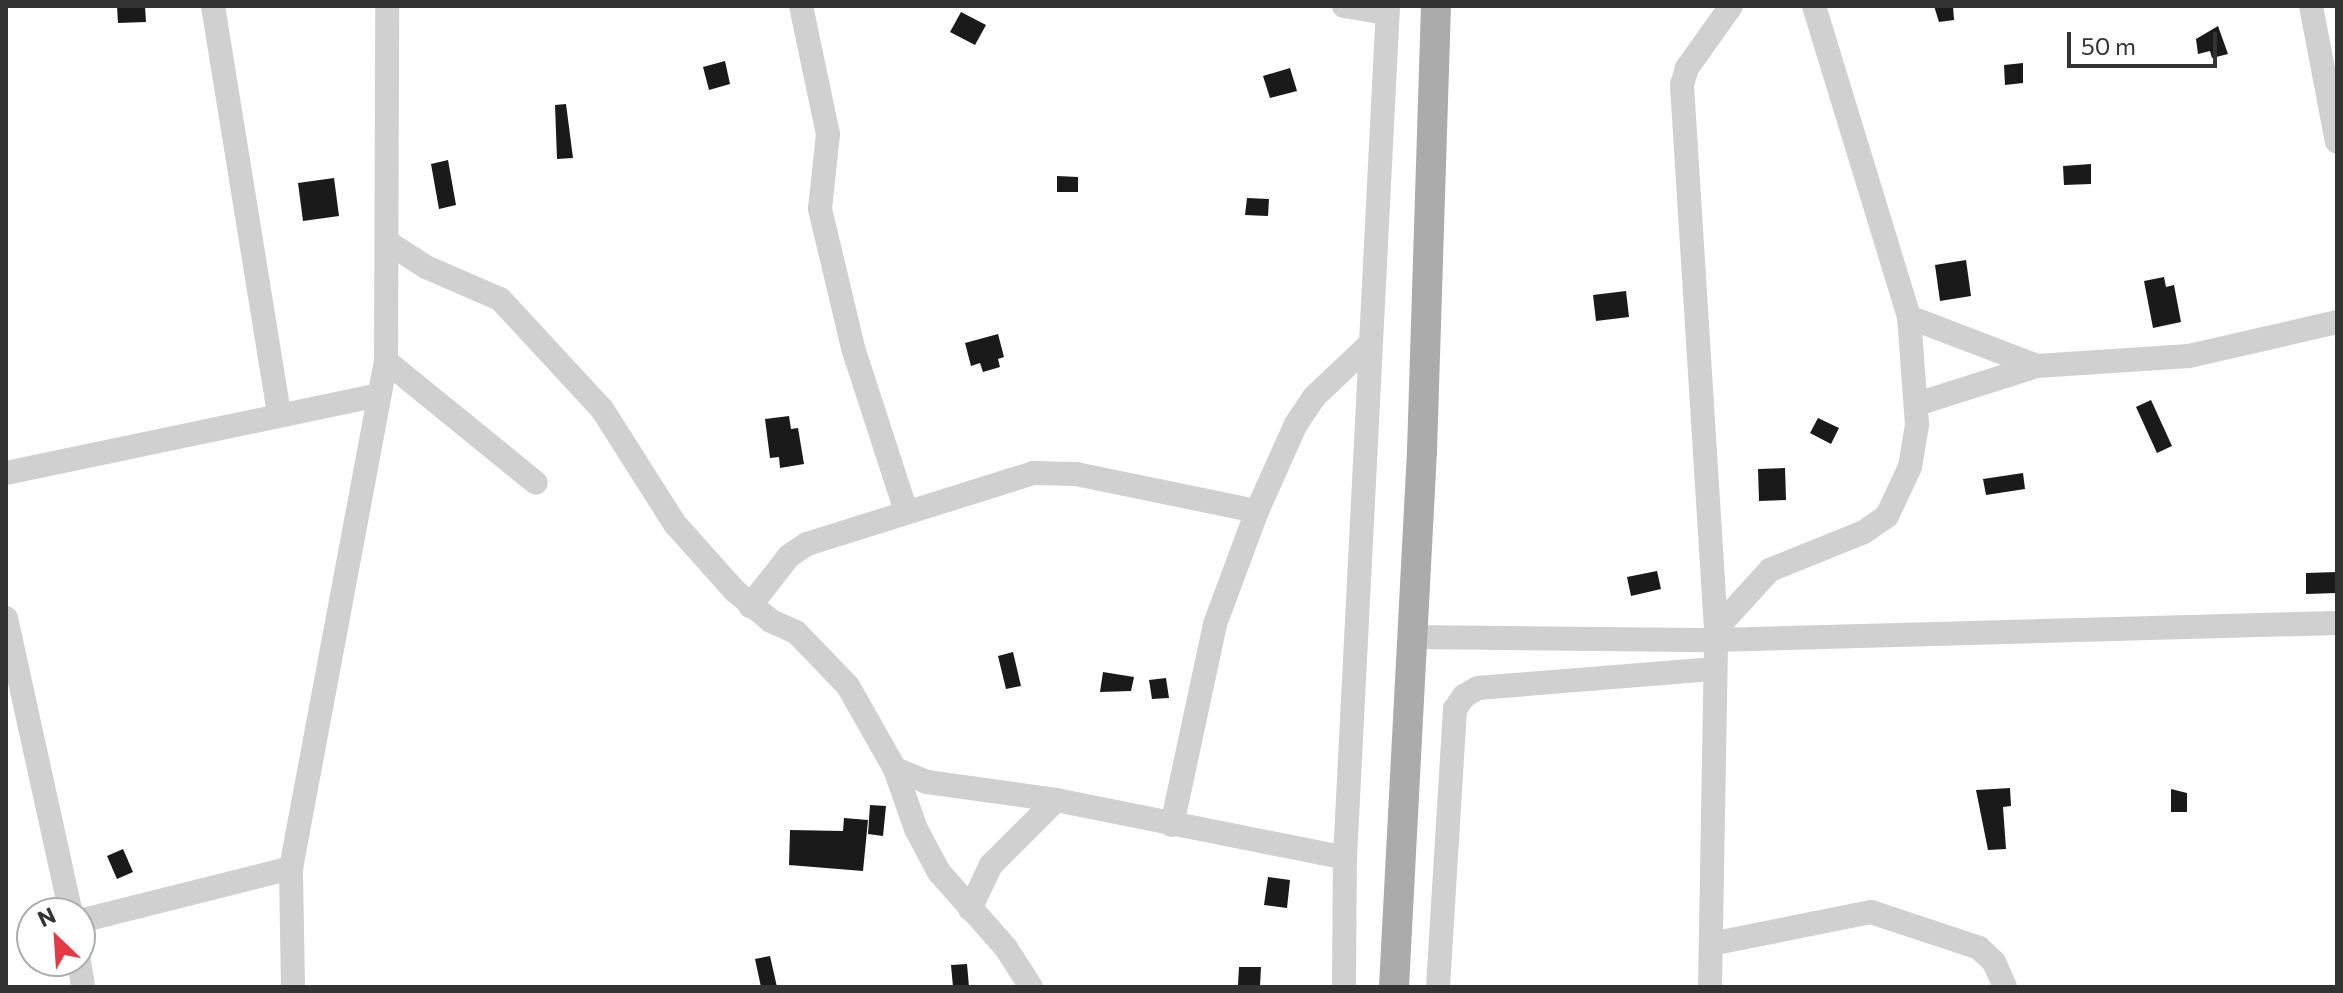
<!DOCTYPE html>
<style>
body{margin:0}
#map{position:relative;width:2343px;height:993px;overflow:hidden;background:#fff;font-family:Commissioner,sans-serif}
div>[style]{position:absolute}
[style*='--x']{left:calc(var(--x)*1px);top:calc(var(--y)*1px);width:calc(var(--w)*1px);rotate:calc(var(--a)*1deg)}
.building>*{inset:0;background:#1a1a1a}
.minor>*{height:24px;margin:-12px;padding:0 12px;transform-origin:12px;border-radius:12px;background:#d0d0d0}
.major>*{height:30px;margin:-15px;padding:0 15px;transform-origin:15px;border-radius:15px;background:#ababab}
span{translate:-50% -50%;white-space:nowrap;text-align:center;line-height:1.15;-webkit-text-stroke:8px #fff;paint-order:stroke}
.frame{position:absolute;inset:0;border:8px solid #333;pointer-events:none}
.north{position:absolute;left:16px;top:897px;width:80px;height:80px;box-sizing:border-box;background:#fff;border:2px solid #adadad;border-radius:50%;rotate:335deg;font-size:22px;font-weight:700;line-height:32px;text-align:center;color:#333}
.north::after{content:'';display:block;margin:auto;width:28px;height:36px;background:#e63946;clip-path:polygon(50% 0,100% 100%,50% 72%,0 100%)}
.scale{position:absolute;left:2067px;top:32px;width:150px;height:36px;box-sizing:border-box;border:4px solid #333;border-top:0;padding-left:10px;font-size:24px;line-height:28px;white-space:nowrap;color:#333;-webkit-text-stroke:6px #fff;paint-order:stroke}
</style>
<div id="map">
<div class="building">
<i style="clip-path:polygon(117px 6px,145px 6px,146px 22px,118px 23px)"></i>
<i style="clip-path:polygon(1934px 6px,1953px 6px,1954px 20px,1939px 22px)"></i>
<i style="clip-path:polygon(961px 12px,986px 25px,975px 45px,950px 32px)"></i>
<i style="clip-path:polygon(2218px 26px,2228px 54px,2212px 58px,2210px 51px,2198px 54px,2196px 39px)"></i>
<i style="clip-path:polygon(725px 61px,730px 84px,709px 90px,703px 67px)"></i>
<i style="clip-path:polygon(2023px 63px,2023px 83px,2005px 85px,2004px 65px)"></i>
<i style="clip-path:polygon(1290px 68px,1297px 91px,1270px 98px,1263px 76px)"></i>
<i style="clip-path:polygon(566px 104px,573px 158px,557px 159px,555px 105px)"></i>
<i style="clip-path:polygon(448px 160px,456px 205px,439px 209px,431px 164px)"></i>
<i style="clip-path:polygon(2091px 164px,2091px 184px,2064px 185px,2063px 166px)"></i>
<i style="clip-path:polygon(1057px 176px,1078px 177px,1078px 192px,1057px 192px)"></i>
<i style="clip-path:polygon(334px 178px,339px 216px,303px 221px,298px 183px)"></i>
<i style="clip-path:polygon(1247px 198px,1269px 199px,1268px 216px,1245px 215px)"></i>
<i style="clip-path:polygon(1966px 260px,1971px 296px,1940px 301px,1935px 265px)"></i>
<i style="clip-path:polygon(2164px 277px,2166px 287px,2174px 285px,2181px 322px,2153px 328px,2144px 281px)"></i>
<i style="clip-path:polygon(1626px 291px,1629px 317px,1596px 321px,1593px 295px)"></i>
<i style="clip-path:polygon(998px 334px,1004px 357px,998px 359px,1000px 367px,983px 372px,980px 363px,971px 366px,965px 343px)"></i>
<i style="clip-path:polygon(2151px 400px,2172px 446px,2157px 453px,2136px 407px)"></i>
<i style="clip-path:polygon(789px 416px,791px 429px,798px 428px,804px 464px,780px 468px,779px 457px,770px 458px,765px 419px)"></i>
<i style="clip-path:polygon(1818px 418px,1839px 428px,1831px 444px,1810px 433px)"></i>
<i style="clip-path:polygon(1785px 468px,1786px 500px,1759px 501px,1758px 469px)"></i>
<i style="clip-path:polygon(2023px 473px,2025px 489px,1986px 495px,1983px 479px)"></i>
<i style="clip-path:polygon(1657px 571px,1661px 589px,1631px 596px,1627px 577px)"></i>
<i style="clip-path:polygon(2337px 572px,2337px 593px,2306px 594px,2306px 573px)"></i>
<i style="clip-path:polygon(1013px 652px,1021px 686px,1006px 689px,998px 656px)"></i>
<i style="clip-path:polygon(1103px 672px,1134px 677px,1131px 691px,1100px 692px)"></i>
<i style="clip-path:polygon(1166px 678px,1169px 698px,1152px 699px,1149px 680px)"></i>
<i style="clip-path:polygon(2010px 788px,2011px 806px,2003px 807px,2006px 849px,1988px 850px,1976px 790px)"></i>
<i style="clip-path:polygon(2171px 789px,2187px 793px,2187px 812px,2171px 812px)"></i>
<i style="clip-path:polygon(870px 805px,886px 806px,883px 836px,868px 834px)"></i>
<i style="clip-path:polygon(844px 818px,868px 820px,863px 871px,789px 865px,790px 830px,843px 831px)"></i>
<i style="clip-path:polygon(123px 849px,133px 872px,117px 879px,107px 856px)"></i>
<i style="clip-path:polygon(1268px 877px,1290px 880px,1287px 908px,1264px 905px)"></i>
<i style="clip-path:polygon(770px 956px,777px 987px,761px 987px,755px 959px)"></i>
<i style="clip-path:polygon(967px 964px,969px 987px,953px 987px,951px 965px)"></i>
<i style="clip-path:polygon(1239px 967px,1261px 967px,1260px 986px,1238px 985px)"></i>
</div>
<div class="minor">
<i style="--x:213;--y:6;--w:412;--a:80.8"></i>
<i style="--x:801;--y:6;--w:131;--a:78.1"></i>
<i style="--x:828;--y:134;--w:75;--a:96.1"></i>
<i style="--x:820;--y:209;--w:143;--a:76.6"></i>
<i style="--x:853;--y:348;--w:171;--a:72"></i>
<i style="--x:1344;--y:6;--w:44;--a:9.2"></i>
<i style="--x:1814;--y:6;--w:325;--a:73"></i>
<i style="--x:1909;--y:317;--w:137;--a:20.9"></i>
<i style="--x:2037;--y:366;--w:152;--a:-3.8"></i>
<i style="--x:2189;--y:356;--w:152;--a:-12.9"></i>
<i style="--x:2311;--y:6;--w:138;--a:79.2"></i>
<i style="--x:389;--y:243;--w:44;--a:33"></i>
<i style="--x:426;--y:267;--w:81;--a:23.4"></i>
<i style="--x:500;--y:299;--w:150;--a:47.2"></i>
<i style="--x:602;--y:409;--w:136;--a:57.6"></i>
<i style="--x:675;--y:524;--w:90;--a:48.2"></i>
<i style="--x:735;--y:591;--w:47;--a:39.8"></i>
<i style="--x:771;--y:621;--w:27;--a:24"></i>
<i style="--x:796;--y:632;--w:75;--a:46.1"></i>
<i style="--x:848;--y:686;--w:95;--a:60.5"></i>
<i style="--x:895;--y:769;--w:35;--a:22"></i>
<i style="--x:927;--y:782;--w:130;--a:7.9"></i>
<i style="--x:1056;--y:800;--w:295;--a:11.3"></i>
<i style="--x:386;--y:361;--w:193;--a:39.1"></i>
<i style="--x:1917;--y:404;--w:126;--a:-17.6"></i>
<i style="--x:6;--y:473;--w:381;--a:-11.8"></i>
<i style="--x:750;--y:606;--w:63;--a:-52"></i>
<i style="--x:789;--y:556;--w:22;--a:-34"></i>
<i style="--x:807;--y:544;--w:237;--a:-17.4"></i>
<i style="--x:1033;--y:473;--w:43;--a:1.3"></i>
<i style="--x:1076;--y:474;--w:185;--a:11.6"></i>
<i style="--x:6;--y:618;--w:302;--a:77.6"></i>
<i style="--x:1716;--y:629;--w:80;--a:-47.5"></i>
<i style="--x:1770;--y:570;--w:101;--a:-22"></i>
<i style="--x:1864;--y:532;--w:28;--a:-35"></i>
<i style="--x:1887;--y:516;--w:54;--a:-64.9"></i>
<i style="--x:1910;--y:467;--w:43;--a:-80.5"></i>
<i style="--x:1917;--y:425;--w:108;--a:-94.2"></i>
<i style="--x:1414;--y:637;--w:302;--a:0.6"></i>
<i style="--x:1716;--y:640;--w:621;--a:-1.57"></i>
<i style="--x:895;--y:769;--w:64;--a:70.7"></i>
<i style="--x:916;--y:829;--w:49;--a:61.9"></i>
<i style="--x:939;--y:872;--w:101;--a:48.6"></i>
<i style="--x:1006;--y:948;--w:46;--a:57.3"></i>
<i style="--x:1172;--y:825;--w:206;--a:-77.9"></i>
<i style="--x:1215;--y:624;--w:121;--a:-69.6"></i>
<i style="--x:1257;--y:511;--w:95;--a:-65.9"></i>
<i style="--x:1296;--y:424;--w:32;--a:-56"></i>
<i style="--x:1314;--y:397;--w:74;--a:-43.4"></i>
<i style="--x:970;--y:909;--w:49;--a:-64.5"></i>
<i style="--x:991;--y:865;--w:92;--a:-45"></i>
<i style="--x:80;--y:921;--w:218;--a:-14.1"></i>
<i style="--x:1711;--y:944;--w:163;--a:-11.3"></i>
<i style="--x:1871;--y:912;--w:114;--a:18.4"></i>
<i style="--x:1979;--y:948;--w:21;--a:43"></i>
<i style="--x:1994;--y:962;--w:27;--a:66"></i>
<i style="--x:79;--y:961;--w:26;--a:81"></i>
<i style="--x:293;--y:987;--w:119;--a:-91"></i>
<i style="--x:291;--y:868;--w:516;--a:-79.39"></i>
<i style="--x:386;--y:361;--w:355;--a:-89.8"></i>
<i style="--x:1344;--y:987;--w:129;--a:-89.6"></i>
<i style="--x:1345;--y:858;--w:853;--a:-87.11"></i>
<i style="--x:1438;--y:987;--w:279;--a:-86.5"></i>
<i style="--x:1455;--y:709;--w:16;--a:-55"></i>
<i style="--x:1464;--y:696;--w:16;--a:-30"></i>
<i style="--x:1478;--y:688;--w:238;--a:-4.6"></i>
<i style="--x:1710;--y:987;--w:358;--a:-89"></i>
<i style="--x:1716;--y:629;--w:545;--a:-93.58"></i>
<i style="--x:1682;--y:85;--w:18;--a:-74"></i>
<i style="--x:1687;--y:68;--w:76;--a:-54.6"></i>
</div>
<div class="major">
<i style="--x:1394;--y:987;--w:537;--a:-87.01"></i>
<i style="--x:1422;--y:451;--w:445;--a:-88.2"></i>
</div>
<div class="frame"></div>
<div class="north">N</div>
<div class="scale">50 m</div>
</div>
